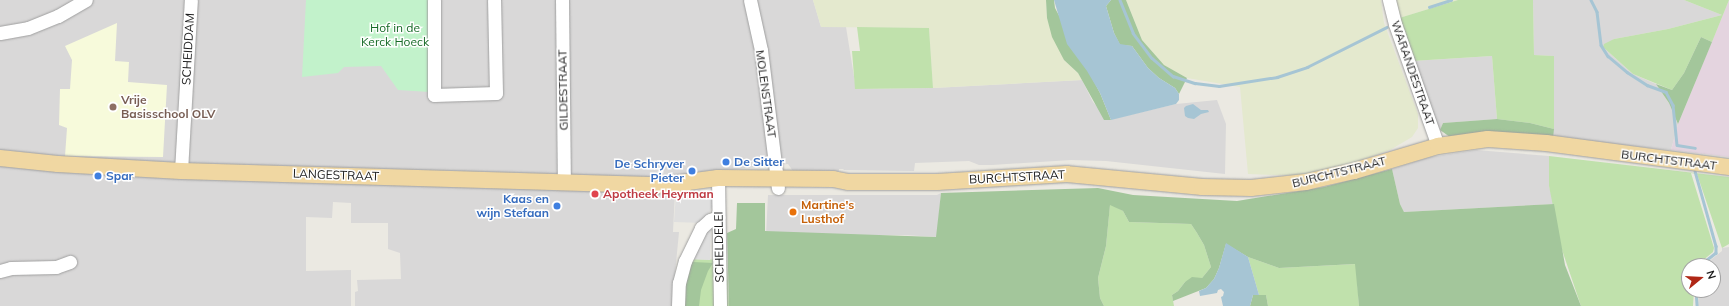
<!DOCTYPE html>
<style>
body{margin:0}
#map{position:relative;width:1729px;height:306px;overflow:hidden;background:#ebe9e2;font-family:Mulish,sans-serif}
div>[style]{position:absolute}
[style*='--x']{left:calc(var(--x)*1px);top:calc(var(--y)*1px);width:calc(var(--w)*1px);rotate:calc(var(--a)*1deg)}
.residential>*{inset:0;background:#d9d8d8}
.industrial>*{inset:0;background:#e4d4df}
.education>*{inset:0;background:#f7fadb}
.farmland>*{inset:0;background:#e4e9ce}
.grass>*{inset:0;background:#c0e1ac}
.forest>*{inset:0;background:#a3c69b}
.park>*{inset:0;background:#c2f2cb}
.parking>*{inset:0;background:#dfdfdf}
.water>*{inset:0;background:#a6c5d4}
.stream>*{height:2.5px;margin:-1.25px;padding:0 1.25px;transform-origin:1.25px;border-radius:1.25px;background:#a6c5d4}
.roads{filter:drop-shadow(0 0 1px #9f9f9f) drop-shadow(0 0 1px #9f9f9f)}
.minor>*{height:13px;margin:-6.5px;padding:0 6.5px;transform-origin:6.5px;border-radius:6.5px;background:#fff}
.major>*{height:16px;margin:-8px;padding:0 8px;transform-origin:8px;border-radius:8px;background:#f0d7a2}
.dots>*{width:11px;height:11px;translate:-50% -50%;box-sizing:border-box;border:2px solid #fff;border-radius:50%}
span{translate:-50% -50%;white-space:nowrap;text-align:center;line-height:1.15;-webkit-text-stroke:3px #fff;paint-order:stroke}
.park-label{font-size:12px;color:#176b27}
.street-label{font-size:12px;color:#1b1b1b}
.education-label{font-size:12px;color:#785e54;font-weight:700}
.left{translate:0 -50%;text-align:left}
.shop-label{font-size:12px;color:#366cbe;font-weight:700}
.right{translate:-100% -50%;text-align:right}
.health-label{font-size:12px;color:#be3a42;font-weight:700}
.food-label{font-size:12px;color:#c56008;font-weight:700}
.north{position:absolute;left:1681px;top:258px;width:40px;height:40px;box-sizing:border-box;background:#fff;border:1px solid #a4a4a4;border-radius:50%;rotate:72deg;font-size:11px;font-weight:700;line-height:16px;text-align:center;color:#1b1b1b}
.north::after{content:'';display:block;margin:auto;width:14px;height:18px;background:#b02716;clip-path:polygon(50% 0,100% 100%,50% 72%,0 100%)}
</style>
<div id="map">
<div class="residential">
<i style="clip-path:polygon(0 0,813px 0,821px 27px,846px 27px,856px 89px,933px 88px,1082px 80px,1093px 102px,1108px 120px,1176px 104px,1217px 100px,1226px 124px,1225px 174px,1106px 161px,1071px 160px,992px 165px,979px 165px,969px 161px,915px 163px,914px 171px,844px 170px,843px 169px,839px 169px,839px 171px,802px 171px,802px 195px,937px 195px,941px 193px,937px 237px,904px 235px,766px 236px,768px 195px,802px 195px,802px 171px,793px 171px,788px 164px,686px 174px,675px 192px,673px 232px,679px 232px,674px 284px,674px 306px,355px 306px,355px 292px,358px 291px,357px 280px,401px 279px,400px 253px,388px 249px,388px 223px,351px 223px,351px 203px,333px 202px,332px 218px,306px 217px,306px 271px,351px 270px,351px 306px,0 306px)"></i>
<i style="clip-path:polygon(1533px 0,1684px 0,1722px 15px,1668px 29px,1614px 39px,1604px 48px,1633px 74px,1656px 84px,1669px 103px,1678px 124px,1671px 150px,1553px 138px,1554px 56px,1534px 55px)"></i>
<i style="clip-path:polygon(1492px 56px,1497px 119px,1443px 123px,1440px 130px,1412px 61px)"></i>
<i style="clip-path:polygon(1476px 150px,1549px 156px,1549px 186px,1554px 204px,1404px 212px,1400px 204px,1392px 169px,1430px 157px)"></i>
<i style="clip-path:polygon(1729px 247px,1729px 306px,1698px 306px,1699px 290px,1713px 290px,1713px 266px,1703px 266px,1722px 251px,1722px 248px)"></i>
</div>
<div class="industrial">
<i style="clip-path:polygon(1729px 0,1729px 157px,1671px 150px,1678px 124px)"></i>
</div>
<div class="education">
<i style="clip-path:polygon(117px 23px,115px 61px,129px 62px,128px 82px,167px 85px,163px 157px,65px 156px,67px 128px,59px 125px,60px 89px,70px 89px,72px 60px,65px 46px)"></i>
</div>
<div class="farmland">
<i style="clip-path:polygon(813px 0,1046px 0,1047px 18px,1064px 60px,1078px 73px,1082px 80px,933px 88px,929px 28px,821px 27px)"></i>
<i style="clip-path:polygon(1126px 0,1381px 0,1384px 23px,1418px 114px,1418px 128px,1412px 137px,1390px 150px,1348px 165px,1302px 176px,1248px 174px,1240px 87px,1187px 78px,1164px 65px,1142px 40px)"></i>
<i style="clip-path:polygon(1393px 0,1458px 0,1396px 19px)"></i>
</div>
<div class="grass">
<i style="clip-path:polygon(1458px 0,1533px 0,1534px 55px,1554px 56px,1554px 129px,1530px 123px,1497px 119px,1492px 56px,1412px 61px,1396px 19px)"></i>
<i style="clip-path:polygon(1684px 0,1729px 0,1712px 42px,1701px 37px,1684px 73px,1672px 90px,1633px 74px,1603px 47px,1604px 44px,1614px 39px,1668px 29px,1722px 15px)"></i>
<i style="clip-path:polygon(857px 27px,929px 28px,933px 88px,855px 89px,852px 51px,860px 51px)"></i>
<i style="clip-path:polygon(1549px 156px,1729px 177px,1729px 244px,1722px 248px,1697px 174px,1691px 173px,1714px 248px,1713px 252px,1701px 262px,1699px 266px,1689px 266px,1689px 290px,1694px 290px,1693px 306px,1581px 306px,1561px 247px,1549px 186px)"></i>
<i style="clip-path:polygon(1110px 204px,1123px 211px,1129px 222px,1191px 224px,1197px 233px,1204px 245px,1211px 267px,1202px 278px,1185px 282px,1178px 291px,1172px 295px,1174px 306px,1104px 306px,1100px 298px,1098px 278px,1106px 246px)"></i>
<i style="clip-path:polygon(1248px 257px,1279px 268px,1356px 264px,1359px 306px,1268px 306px,1266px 295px,1259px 295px)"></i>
<i style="clip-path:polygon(688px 259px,727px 260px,729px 306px,682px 306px)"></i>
</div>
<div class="forest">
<i style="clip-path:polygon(1046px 0,1054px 0,1055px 8px,1100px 93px,1111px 120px,1104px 120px,1078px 73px,1064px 60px,1052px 37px,1047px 18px)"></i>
<i style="clip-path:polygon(1111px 0,1126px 0,1142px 40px,1164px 65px,1187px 78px,1179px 94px,1175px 88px,1159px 78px,1148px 68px,1132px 46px,1120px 45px,1114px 33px,1106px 6px)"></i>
<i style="clip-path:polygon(1701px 37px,1712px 42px,1678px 124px,1669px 103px,1656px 84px,1672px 90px,1684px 73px)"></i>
<i style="clip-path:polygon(1497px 119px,1530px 123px,1554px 129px,1553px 138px,1450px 137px,1440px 130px,1443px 123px)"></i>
<i style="clip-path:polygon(1392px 169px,1400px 204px,1404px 212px,1554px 204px,1565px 265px,1581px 306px,1359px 306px,1355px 264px,1279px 268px,1248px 257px,1226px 244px,1219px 268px,1214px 279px,1206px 288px,1173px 301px,1172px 295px,1178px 291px,1185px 282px,1192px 277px,1202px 278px,1211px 267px,1204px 245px,1197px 233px,1191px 224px,1129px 222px,1123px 211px,1110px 205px,1106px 246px,1098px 278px,1100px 298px,1104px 306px,729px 306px,727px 233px,736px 229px,737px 203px,765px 203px,765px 231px,936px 237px,941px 193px,1098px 188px,1133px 195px,1237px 201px,1324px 187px)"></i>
<i style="clip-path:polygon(693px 262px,713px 263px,708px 271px,701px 290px,699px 306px,685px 306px,687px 269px)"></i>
<i style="clip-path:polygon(1253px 295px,1266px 295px,1268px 306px,1250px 306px)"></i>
</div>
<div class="park">
<i style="clip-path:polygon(306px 0,431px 0,430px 92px,398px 90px,381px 66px,344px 67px,338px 73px,302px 77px)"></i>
</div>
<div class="parking">
<i style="clip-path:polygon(707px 192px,711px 196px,713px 206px,703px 223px,674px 222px,676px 193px)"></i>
<i style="clip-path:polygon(711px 227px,710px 260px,688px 259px,703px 231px)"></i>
</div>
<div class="water">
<i style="clip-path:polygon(1054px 0,1111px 0,1106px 6px,1114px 33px,1120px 44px,1132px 46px,1148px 68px,1159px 78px,1175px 88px,1179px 94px,1179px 100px,1176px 104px,1111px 120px,1100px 93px,1087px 71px,1067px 44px)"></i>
<i style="clip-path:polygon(1193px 104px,1201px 110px,1208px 110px,1209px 112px,1201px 114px,1194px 119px,1188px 118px,1185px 116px,1184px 108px,1186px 106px)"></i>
<i style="clip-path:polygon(1226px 243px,1248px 257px,1259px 295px,1253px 295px,1250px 306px,1223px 306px,1221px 297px,1223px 296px,1224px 292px,1221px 289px,1218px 290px,1217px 293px,1200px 296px,1199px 291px,1206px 288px,1214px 279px,1219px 268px)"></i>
</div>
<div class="stream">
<i style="--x:1120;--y:0;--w:35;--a:68"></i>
<i style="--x:1133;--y:33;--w:31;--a:53"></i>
<i style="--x:1152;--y:58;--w:28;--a:41"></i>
<i style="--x:1173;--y:76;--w:23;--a:18"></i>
<i style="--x:1195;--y:83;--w:24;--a:7"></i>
<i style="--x:1219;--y:86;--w:59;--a:-8.8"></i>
<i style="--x:1277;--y:77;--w:32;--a:-18"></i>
<i style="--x:1307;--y:67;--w:89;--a:-26.6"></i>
<i style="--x:1591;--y:0;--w:13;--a:63"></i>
<i style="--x:1597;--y:12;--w:33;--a:83"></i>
<i style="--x:1601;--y:45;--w:13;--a:58"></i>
<i style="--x:1608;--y:56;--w:25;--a:40"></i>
<i style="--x:1627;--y:72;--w:24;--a:33"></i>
<i style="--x:1647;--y:85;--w:20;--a:20"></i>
<i style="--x:1666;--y:92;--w:15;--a:62"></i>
<i style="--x:1673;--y:105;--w:40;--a:84.3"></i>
<i style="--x:1677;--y:145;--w:18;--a:9"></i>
<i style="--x:1429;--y:7;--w:23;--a:-18"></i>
<i style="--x:1695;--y:171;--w:78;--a:74.4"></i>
<i style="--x:1716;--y:246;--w:7;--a:90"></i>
<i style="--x:1716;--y:253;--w:16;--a:142"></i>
<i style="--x:1703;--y:263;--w:4;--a:124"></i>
<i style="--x:1696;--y:290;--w:16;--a:86"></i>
</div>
<div class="roads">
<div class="minor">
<i style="--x:434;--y:0;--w:95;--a:90"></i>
<i style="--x:434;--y:95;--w:62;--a:-1.8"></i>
<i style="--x:496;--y:93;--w:93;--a:-91.2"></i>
<i style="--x:562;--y:0;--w:181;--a:89.4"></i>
<i style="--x:750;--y:0;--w:51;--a:77.6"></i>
<i style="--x:761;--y:50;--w:139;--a:83"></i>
<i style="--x:1389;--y:0;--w:25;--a:76"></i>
<i style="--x:1395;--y:24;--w:129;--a:70.6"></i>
<i style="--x:0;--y:33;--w:28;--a:-10"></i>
<i style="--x:28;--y:28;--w:32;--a:-22"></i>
<i style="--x:58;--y:16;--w:32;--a:-30"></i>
<i style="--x:181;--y:171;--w:171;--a:-86.7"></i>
<i style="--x:718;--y:178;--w:128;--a:89.1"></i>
<i style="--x:0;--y:271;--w:11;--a:-15"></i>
<i style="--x:11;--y:268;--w:45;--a:-1.3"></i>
<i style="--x:56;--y:267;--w:15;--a:-20"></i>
<i style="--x:678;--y:306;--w:23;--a:-88"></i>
<i style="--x:679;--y:283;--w:23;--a:-75"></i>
<i style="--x:685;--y:261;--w:37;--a:-64"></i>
<i style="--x:701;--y:228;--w:12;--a:-42"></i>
<i style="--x:710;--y:220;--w:9;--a:-21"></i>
</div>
<div class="major">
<i style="--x:0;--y:158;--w:58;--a:5.9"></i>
<i style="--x:58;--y:164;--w:123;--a:3.3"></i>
<i style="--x:181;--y:171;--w:503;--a:1.71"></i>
<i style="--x:673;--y:184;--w:45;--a:-7.6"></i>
<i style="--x:718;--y:178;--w:115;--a:0.5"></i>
<i style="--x:833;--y:179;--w:16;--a:11"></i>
<i style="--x:849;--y:182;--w:88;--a:0"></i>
<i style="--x:937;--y:182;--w:130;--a:-3.5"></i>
<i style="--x:1067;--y:174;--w:136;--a:5.5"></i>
<i style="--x:1202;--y:187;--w:49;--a:1.2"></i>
<i style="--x:1251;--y:188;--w:55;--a:-6.2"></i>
<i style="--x:1306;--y:182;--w:49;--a:-12.9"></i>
<i style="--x:1354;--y:171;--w:88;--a:-16.6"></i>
<i style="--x:1438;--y:146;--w:50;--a:-8"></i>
<i style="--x:1488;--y:139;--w:58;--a:3.9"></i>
<i style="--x:1546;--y:143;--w:185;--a:7.5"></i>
</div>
</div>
<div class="dots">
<i style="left:113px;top:107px;background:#8d6e63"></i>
<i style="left:726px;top:162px;background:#3f7fe0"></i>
<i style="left:692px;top:171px;background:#3f7fe0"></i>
<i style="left:98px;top:176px;background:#3f7fe0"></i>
<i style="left:595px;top:194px;background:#e0444e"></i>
<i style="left:557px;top:206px;background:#3f7fe0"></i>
<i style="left:793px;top:212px;background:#e8710a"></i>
</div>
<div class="park-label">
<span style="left:395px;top:35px">Hof in de<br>Kerck Hoeck</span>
</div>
<div class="street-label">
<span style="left:188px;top:49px;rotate:-87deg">SCHEIDDAM</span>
<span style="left:1413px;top:73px;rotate:71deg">WARANDESTRAAT</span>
<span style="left:563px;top:90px;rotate:-91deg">GILDESTRAAT</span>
<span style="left:766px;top:94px;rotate:82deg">MOLENSTRAAT</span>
<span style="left:1669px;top:160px;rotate:7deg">BURCHTSTRAAT</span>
<span style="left:1339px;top:172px;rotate:-14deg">BURCHTSTRAAT</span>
<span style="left:336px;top:175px;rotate:2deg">LANGESTRAAT</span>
<span style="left:1017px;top:177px;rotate:-3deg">BURCHTSTRAAT</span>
<span style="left:719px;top:247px;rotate:-91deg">SCHELDELEI</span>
</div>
<div class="education-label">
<span class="left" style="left:121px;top:107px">Vrije<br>Basisschool OLV</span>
</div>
<div class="shop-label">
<span class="left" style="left:734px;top:162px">De Sitter</span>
<span class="right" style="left:684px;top:171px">De Schryver<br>Pieter</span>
<span class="left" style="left:106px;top:176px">Spar</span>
<span class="right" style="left:549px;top:206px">Kaas en<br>wijn Stefaan</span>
</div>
<div class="health-label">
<span class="left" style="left:603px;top:194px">Apotheek Heyrman</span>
</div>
<div class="food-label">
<span class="left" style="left:801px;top:212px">Martine's<br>Lusthof</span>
</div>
<div class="north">N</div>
</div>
